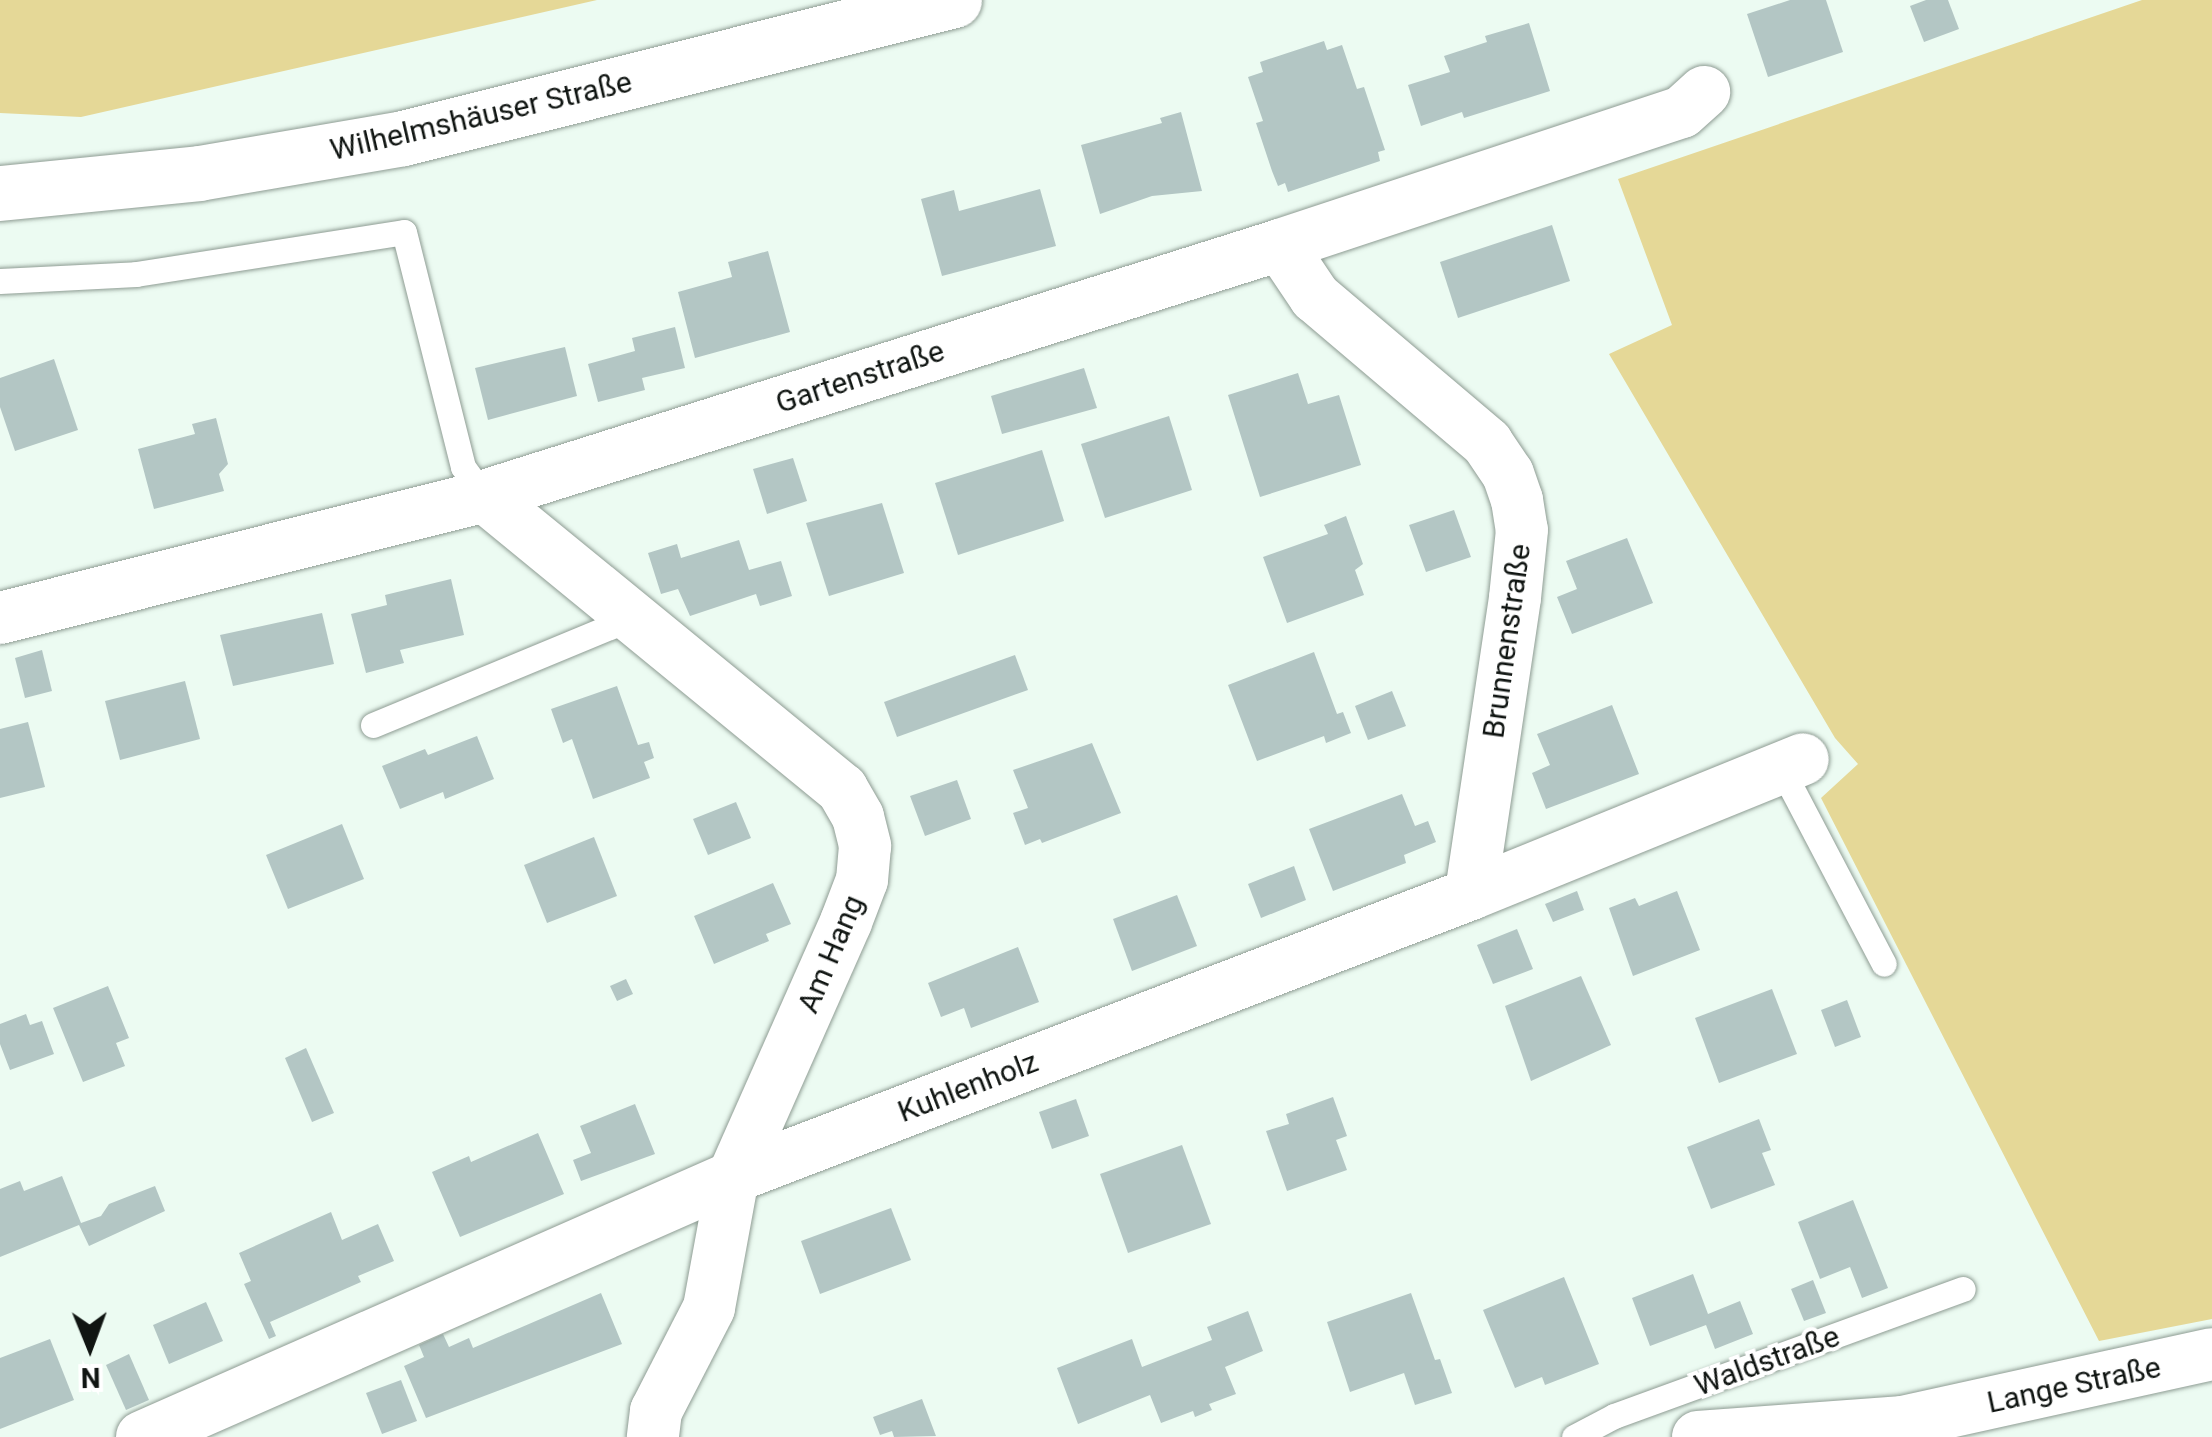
<!DOCTYPE html>
<meta charset="utf-8">
<style>
body{margin:0}
#map{position:relative;width:2212px;height:1437px;overflow:hidden;background:#ecfbf2;font-family:Roboto,sans-serif}
div>[style]{position:absolute}
[style*='--x']{left:calc(var(--x)*1px);top:calc(var(--y)*1px);width:calc(var(--w)*1px);rotate:calc(var(--a)*1deg)}
.green>*{inset:0;background:#e5d897}
.building>*{inset:0;background:#b3c6c4}
.roads{filter:drop-shadow(0 0 2px #8e9c93) drop-shadow(0 0 2px #8e9c93)}
.service>*{height:25px;margin:-12.5px;padding:0 12.5px;transform-origin:12.5px;border-radius:12.5px;background:#fff}
.minor>*{height:52px;margin:-26px;padding:0 26px;transform-origin:26px;border-radius:26px;background:#fff}
.primary>*{height:55px;margin:-27.5px;padding:0 27.5px;transform-origin:27.5px;border-radius:27.5px;background:#fff}
span{translate:-50% -50%;white-space:nowrap;text-align:center;line-height:1.15;-webkit-text-stroke:8px #fff;paint-order:stroke}
.street-label{font-size:30px;color:#101512}
.north{position:absolute;left:40px;top:1297px;width:100px;height:100px;-webkit-text-stroke:8px #fff;paint-order:stroke;rotate:179deg;font-size:28px;font-weight:700;line-height:40px;text-align:center;color:#101512}
.north::after{content:'';display:block;margin:auto;width:35px;height:45px;background:#101512;clip-path:polygon(50% 0,100% 100%,50% 72%,0 100%)}
</style>
<div id="map">
<div class="green">
<i style="clip-path:polygon(0 0,597px 0,81px 117px,0 113px)"></i>
<i style="clip-path:polygon(2142px 0,2212px 0,2212px 1319px,2099px 1341px,1821px 798px,1858px 764px,1835px 738px,1609px 354px,1672px 325px,1618px 179px)"></i>
</div>
<div class="building">
<i style="clip-path:polygon(1790px 0,1826px 0,1843px 52px,1768px 77px,1747px 14px)"></i>
<i style="clip-path:polygon(1926px 0,1948px 0,1959px 29px,1924px 42px,1910px 6px)"></i>
<i style="clip-path:polygon(1529px 23px,1550px 91px,1464px 118px,1462px 112px,1421px 126px,1408px 85px,1450px 72px,1444px 56px,1487px 42px,1485px 36px)"></i>
<i style="clip-path:polygon(1324px 41px,1327px 50px,1342px 45px,1357px 89px,1364px 87px,1385px 150px,1378px 152px,1380px 161px,1288px 192px,1285px 183px,1278px 186px,1272px 171px,1256px 123px,1263px 121px,1248px 77px,1263px 72px,1260px 62px)"></i>
<i style="clip-path:polygon(1181px 112px,1202px 191px,1152px 196px,1100px 214px,1081px 145px,1162px 123px,1160px 118px)"></i>
<i style="clip-path:polygon(1040px 189px,1056px 246px,942px 276px,921px 199px,954px 190px,959px 211px)"></i>
<i style="clip-path:polygon(1552px 225px,1570px 281px,1458px 318px,1440px 262px)"></i>
<i style="clip-path:polygon(768px 251px,790px 332px,695px 358px,678px 292px,732px 277px,728px 262px)"></i>
<i style="clip-path:polygon(675px 327px,685px 368px,642px 378px,645px 390px,598px 402px,588px 364px,635px 351px,632px 338px)"></i>
<i style="clip-path:polygon(565px 347px,577px 396px,488px 420px,475px 368px)"></i>
<i style="clip-path:polygon(54px 359px,78px 430px,15px 451px,0 407px,0 378px)"></i>
<i style="clip-path:polygon(1084px 368px,1097px 408px,1002px 434px,991px 396px)"></i>
<i style="clip-path:polygon(1298px 373px,1308px 404px,1339px 395px,1361px 465px,1260px 497px,1228px 395px)"></i>
<i style="clip-path:polygon(1169px 416px,1192px 490px,1105px 518px,1081px 444px)"></i>
<i style="clip-path:polygon(216px 418px,228px 464px,219px 474px,224px 491px,154px 509px,138px 449px,195px 434px,192px 424px)"></i>
<i style="clip-path:polygon(1042px 450px,1064px 521px,958px 555px,935px 483px)"></i>
<i style="clip-path:polygon(793px 458px,807px 501px,767px 514px,753px 469px)"></i>
<i style="clip-path:polygon(882px 503px,904px 573px,829px 596px,806px 523px)"></i>
<i style="clip-path:polygon(1454px 510px,1471px 557px,1426px 572px,1409px 525px)"></i>
<i style="clip-path:polygon(1346px 516px,1363px 564px,1355px 570px,1364px 595px,1287px 623px,1263px 557px,1328px 534px,1324px 525px)"></i>
<i style="clip-path:polygon(1627px 538px,1653px 603px,1572px 634px,1557px 597px,1577px 589px,1566px 561px)"></i>
<i style="clip-path:polygon(739px 540px,749px 570px,781px 561px,792px 596px,760px 606px,756px 594px,690px 616px,678px 589px,661px 594px,648px 553px,677px 544px,681px 558px)"></i>
<i style="clip-path:polygon(451px 579px,464px 635px,400px 650px,404px 663px,366px 673px,351px 614px,387px 605px,385px 595px)"></i>
<i style="clip-path:polygon(322px 613px,334px 664px,233px 686px,220px 635px)"></i>
<i style="clip-path:polygon(42px 650px,52px 691px,25px 698px,15px 658px)"></i>
<i style="clip-path:polygon(1314px 652px,1337px 714px,1343px 712px,1351px 733px,1326px 743px,1324px 736px,1257px 761px,1228px 685px)"></i>
<i style="clip-path:polygon(1015px 655px,1028px 690px,897px 737px,884px 702px)"></i>
<i style="clip-path:polygon(185px 681px,200px 739px,120px 760px,105px 701px)"></i>
<i style="clip-path:polygon(617px 686px,638px 745px,649px 742px,654px 758px,644px 762px,650px 778px,593px 799px,572px 739px,563px 743px,551px 709px)"></i>
<i style="clip-path:polygon(1392px 691px,1406px 726px,1368px 740px,1355px 706px)"></i>
<i style="clip-path:polygon(1612px 705px,1639px 774px,1546px 809px,1532px 773px,1550px 765px,1537px 734px)"></i>
<i style="clip-path:polygon(28px 722px,45px 787px,0 798px,0 729px)"></i>
<i style="clip-path:polygon(477px 736px,494px 779px,445px 799px,443px 792px,400px 809px,382px 766px,425px 749px,428px 755px)"></i>
<i style="clip-path:polygon(1092px 743px,1121px 813px,1042px 843px,1040px 839px,1025px 845px,1013px 813px,1028px 808px,1013px 770px)"></i>
<i style="clip-path:polygon(957px 780px,971px 819px,925px 836px,910px 796px)"></i>
<i style="clip-path:polygon(1402px 794px,1415px 826px,1428px 821px,1436px 842px,1404px 855px,1406px 863px,1333px 891px,1309px 829px)"></i>
<i style="clip-path:polygon(736px 802px,751px 838px,708px 855px,693px 819px)"></i>
<i style="clip-path:polygon(342px 824px,364px 879px,288px 909px,266px 855px)"></i>
<i style="clip-path:polygon(594px 837px,617px 896px,547px 923px,524px 865px)"></i>
<i style="clip-path:polygon(1294px 866px,1306px 900px,1261px 918px,1248px 884px)"></i>
<i style="clip-path:polygon(773px 883px,791px 924px,766px 934px,769px 941px,714px 964px,694px 916px)"></i>
<i style="clip-path:polygon(1577px 891px,1584px 910px,1553px 922px,1545px 904px)"></i>
<i style="clip-path:polygon(1677px 891px,1700px 950px,1633px 976px,1609px 908px,1635px 898px,1639px 906px)"></i>
<i style="clip-path:polygon(1177px 895px,1197px 946px,1132px 971px,1113px 919px)"></i>
<i style="clip-path:polygon(1517px 929px,1533px 969px,1493px 984px,1477px 945px)"></i>
<i style="clip-path:polygon(1018px 947px,1039px 1002px,971px 1028px,964px 1008px,941px 1017px,928px 983px)"></i>
<i style="clip-path:polygon(1581px 976px,1611px 1045px,1531px 1081px,1505px 1006px)"></i>
<i style="clip-path:polygon(626px 979px,633px 994px,617px 1001px,610px 986px)"></i>
<i style="clip-path:polygon(108px 986px,129px 1038px,116px 1043px,125px 1066px,83px 1082px,53px 1008px)"></i>
<i style="clip-path:polygon(1772px 989px,1797px 1054px,1719px 1083px,1695px 1018px)"></i>
<i style="clip-path:polygon(1847px 1000px,1861px 1037px,1835px 1047px,1821px 1010px)"></i>
<i style="clip-path:polygon(26px 1014px,30px 1025px,42px 1021px,54px 1054px,10px 1070px,0 1044px,0 1024px)"></i>
<i style="clip-path:polygon(306px 1048px,334px 1113px,312px 1122px,285px 1058px)"></i>
<i style="clip-path:polygon(1333px 1097px,1347px 1136px,1336px 1140px,1347px 1170px,1287px 1191px,1266px 1131px,1289px 1124px,1286px 1114px)"></i>
<i style="clip-path:polygon(1076px 1099px,1089px 1136px,1052px 1149px,1039px 1112px)"></i>
<i style="clip-path:polygon(635px 1104px,655px 1154px,581px 1181px,573px 1160px,591px 1153px,580px 1126px)"></i>
<i style="clip-path:polygon(1759px 1119px,1771px 1150px,1762px 1153px,1775px 1185px,1711px 1209px,1687px 1147px)"></i>
<i style="clip-path:polygon(538px 1133px,564px 1194px,460px 1237px,432px 1172px,469px 1156px,471px 1162px)"></i>
<i style="clip-path:polygon(1182px 1145px,1211px 1224px,1128px 1253px,1100px 1174px)"></i>
<i style="clip-path:polygon(62px 1176px,81px 1223px,101px 1216px,109px 1204px,155px 1186px,165px 1211px,89px 1246px,79px 1225px,0 1257px,0 1189px,20px 1181px,24px 1191px)"></i>
<i style="clip-path:polygon(1853px 1200px,1888px 1288px,1862px 1298px,1850px 1267px,1820px 1279px,1798px 1222px)"></i>
<i style="clip-path:polygon(891px 1208px,911px 1260px,820px 1294px,801px 1241px)"></i>
<i style="clip-path:polygon(331px 1212px,342px 1240px,378px 1224px,394px 1261px,358px 1276px,361px 1282px,270px 1322px,276px 1336px,269px 1339px,244px 1284px,251px 1281px,239px 1253px)"></i>
<i style="clip-path:polygon(1693px 1274px,1708px 1314px,1740px 1301px,1753px 1334px,1715px 1349px,1706px 1325px,1650px 1346px,1632px 1298px)"></i>
<i style="clip-path:polygon(1564px 1277px,1599px 1364px,1545px 1385px,1542px 1377px,1515px 1388px,1483px 1310px)"></i>
<i style="clip-path:polygon(1813px 1280px,1826px 1313px,1804px 1321px,1791px 1289px)"></i>
<i style="clip-path:polygon(601px 1293px,622px 1344px,426px 1418px,404px 1366px,424px 1357px,419px 1345px,443px 1334px,449px 1347px,469px 1338px,473px 1348px)"></i>
<i style="clip-path:polygon(1411px 1293px,1435px 1360px,1440px 1359px,1452px 1393px,1415px 1405px,1404px 1373px,1350px 1392px,1327px 1322px)"></i>
<i style="clip-path:polygon(206px 1302px,223px 1341px,169px 1364px,153px 1325px)"></i>
<i style="clip-path:polygon(1248px 1311px,1263px 1351px,1225px 1367px,1236px 1394px,1209px 1404px,1212px 1410px,1195px 1417px,1193px 1411px,1161px 1423px,1150px 1395px,1078px 1424px,1057px 1368px,1132px 1339px,1142px 1367px,1212px 1340px,1207px 1327px)"></i>
<i style="clip-path:polygon(50px 1339px,74px 1400px,0 1429px,0 1358px)"></i>
<i style="clip-path:polygon(129px 1354px,149px 1400px,126px 1410px,106px 1365px)"></i>
<i style="clip-path:polygon(401px 1380px,417px 1421px,382px 1434px,366px 1393px)"></i>
<i style="clip-path:polygon(922px 1399px,936px 1436px,894px 1437px,892px 1431px,880px 1435px,873px 1417px)"></i>
</div>
<div class="roads">
<div class="service">
<i style="--x:0;--y:281;--w:136;--a:-2.9"></i>
<i style="--x:136;--y:274;--w:271;--a:-8.9"></i>
<i style="--x:404;--y:232;--w:242;--a:75.9"></i>
<i style="--x:463;--y:467;--w:36;--a:54"></i>
<i style="--x:373;--y:725;--w:282;--a:-22.5"></i>
<i style="--x:1781;--y:768;--w:221;--a:62.3"></i>
<i style="--x:1574;--y:1437;--w:45;--a:-27.7"></i>
<i style="--x:1614;--y:1416;--w:371;--a:-20"></i>
</div>
<div class="minor">
<i style="--x:1280;--y:245;--w:63;--a:56.1"></i>
<i style="--x:1315;--y:297;--w:226;--a:40.3"></i>
<i style="--x:1487;--y:443;--w:37;--a:56"></i>
<i style="--x:1508;--y:474;--w:28;--a:71"></i>
<i style="--x:1517;--y:500;--w:30;--a:81"></i>
<i style="--x:1522;--y:530;--w:68;--a:95.9"></i>
<i style="--x:1515;--y:598;--w:299;--a:98.5"></i>
<i style="--x:484;--y:496;--w:463;--a:39.3"></i>
<i style="--x:842;--y:789;--w:32;--a:60"></i>
<i style="--x:858;--y:817;--w:30;--a:76"></i>
<i style="--x:865;--y:846;--w:34;--a:95"></i>
<i style="--x:862;--y:880;--w:45;--a:110.9"></i>
<i style="--x:846;--y:922;--w:279;--a:113.9"></i>
<i style="--x:733;--y:1177;--w:133;--a:100.4"></i>
<i style="--x:709;--y:1308;--w:116;--a:117.2"></i>
<i style="--x:656;--y:1411;--w:26;--a:97"></i>
<i style="--x:0;--y:618;--w:499;--a:-14.1"></i>
<i style="--x:484;--y:496;--w:835;--a:-17.5"></i>
<i style="--x:1280;--y:245;--w:423;--a:-18.3"></i>
<i style="--x:1682;--y:112;--w:30;--a:-42"></i>
<i style="--x:142;--y:1437;--w:646;--a:-23.75"></i>
<i style="--x:733;--y:1177;--w:790;--a:-20.98"></i>
<i style="--x:1471;--y:894;--w:358;--a:-22.1"></i>
<i style="--x:1698;--y:1437;--w:206;--a:-4.2"></i>
<i style="--x:1903;--y:1422;--w:316;--a:-12.4"></i>
</div>
<div class="primary">
<i style="--x:0;--y:193;--w:200;--a:-5.7"></i>
<i style="--x:199;--y:173;--w:207;--a:-9.7"></i>
<i style="--x:403;--y:138;--w:568;--a:-14.06"></i>
</div>
</div>
<div class="street-label">
<span style="left:481px;top:116px;rotate:-13deg">Wilhelmshäuser Straße</span>
<span style="left:860px;top:377px;rotate:-18deg">Gartenstraße</span>
<span style="left:1507px;top:641px;rotate:-82deg">Brunnenstraße</span>
<span style="left:831px;top:954px;rotate:-67deg">Am Hang</span>
<span style="left:968px;top:1087px;rotate:-21deg">Kuhlenholz</span>
<span style="left:1767px;top:1361px;rotate:-20deg">Waldstraße</span>
<span style="left:2074px;top:1385px;rotate:-12deg">Lange Straße</span>
</div>
<div class="north">N</div>
</div>
